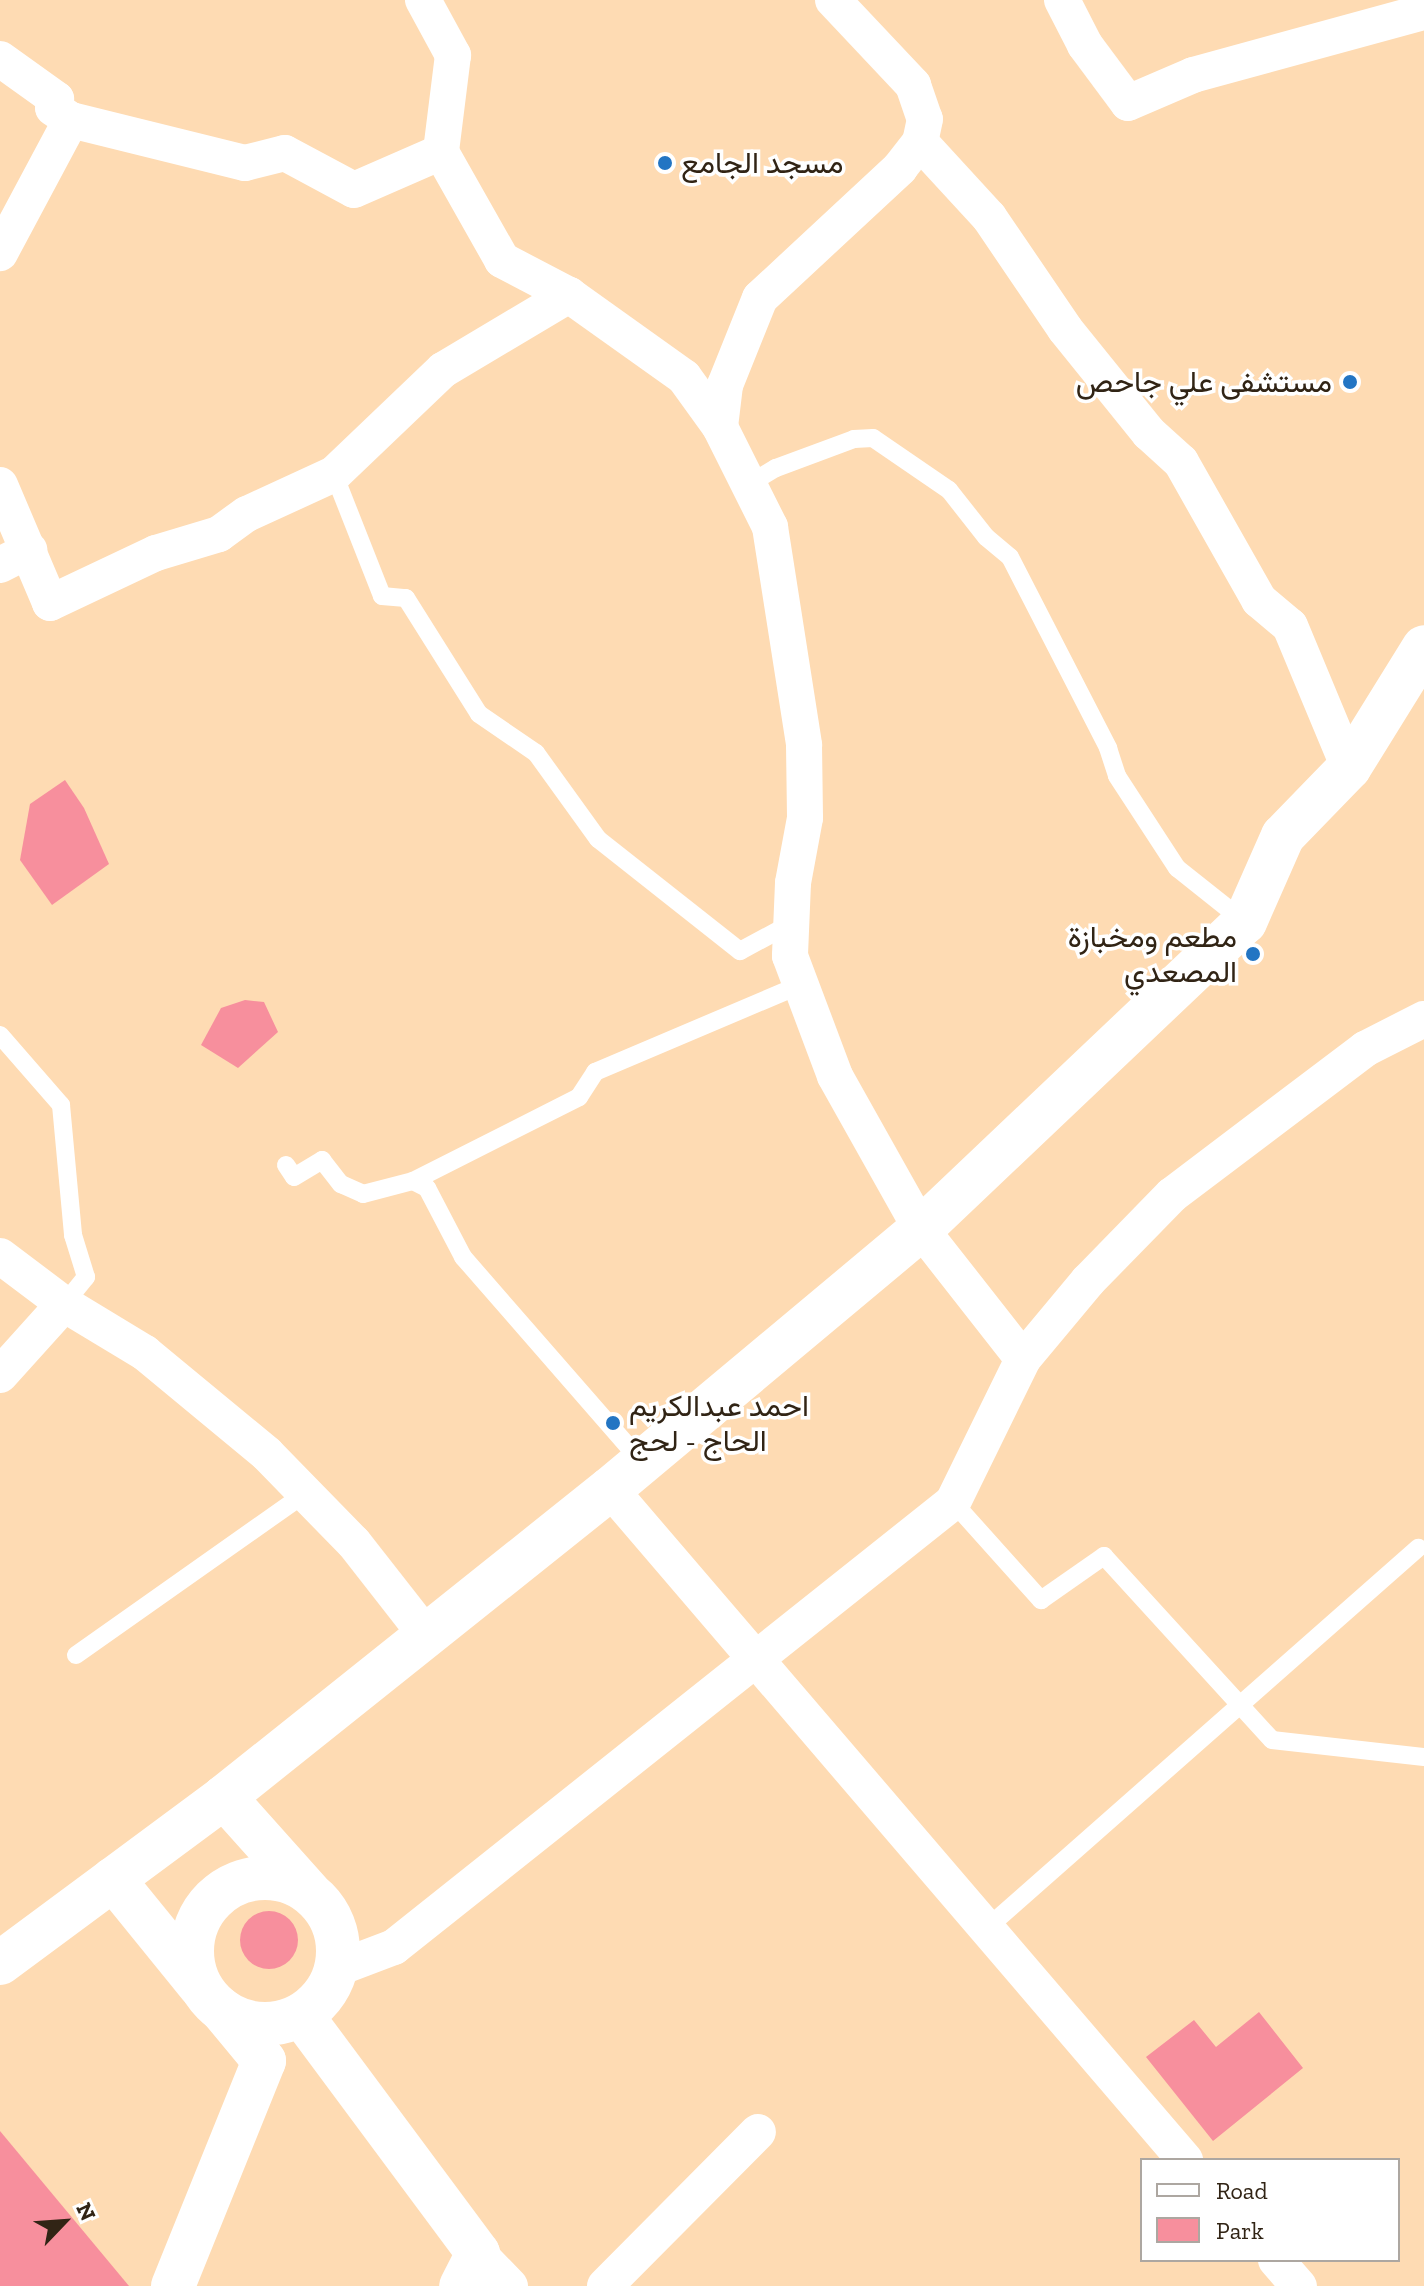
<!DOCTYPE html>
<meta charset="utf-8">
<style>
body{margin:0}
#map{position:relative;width:1424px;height:2286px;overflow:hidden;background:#fedbb3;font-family:"Zilla Slab",Vazirmatn,serif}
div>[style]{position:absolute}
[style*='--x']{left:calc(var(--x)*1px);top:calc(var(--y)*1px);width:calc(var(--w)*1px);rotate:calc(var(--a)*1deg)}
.green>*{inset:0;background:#f78f9d}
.round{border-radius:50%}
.service>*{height:18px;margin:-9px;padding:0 9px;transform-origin:9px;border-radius:9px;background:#fff}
.minor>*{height:36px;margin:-18px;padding:0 18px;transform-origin:18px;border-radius:18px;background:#fff}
.tertiary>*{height:44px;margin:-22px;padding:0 22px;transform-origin:22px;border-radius:22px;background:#fff}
.tertiary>.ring{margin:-22px;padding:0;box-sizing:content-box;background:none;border:44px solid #fff;border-radius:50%}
.secondary>*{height:44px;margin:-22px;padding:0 22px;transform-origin:22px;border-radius:22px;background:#fff}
.dots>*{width:22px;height:22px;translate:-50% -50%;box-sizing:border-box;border:4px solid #fff;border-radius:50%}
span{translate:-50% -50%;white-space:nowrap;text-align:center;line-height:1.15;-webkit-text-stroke:7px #fff;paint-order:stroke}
.poi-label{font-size:30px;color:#312415}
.left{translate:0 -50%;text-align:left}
.right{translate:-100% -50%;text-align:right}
.legend{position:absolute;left:1140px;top:2158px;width:260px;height:104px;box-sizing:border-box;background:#fff;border:2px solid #ada7a1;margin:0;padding:10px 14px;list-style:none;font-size:24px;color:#312415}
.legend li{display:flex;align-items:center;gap:16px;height:40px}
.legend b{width:40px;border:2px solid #ada7a1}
.north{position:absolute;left:24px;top:2182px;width:80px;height:80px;-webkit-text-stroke:6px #fff;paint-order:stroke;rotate:65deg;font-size:22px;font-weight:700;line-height:32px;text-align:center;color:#312415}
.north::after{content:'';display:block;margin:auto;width:28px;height:36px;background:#312415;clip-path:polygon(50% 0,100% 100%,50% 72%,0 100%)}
</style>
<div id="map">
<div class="green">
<i style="clip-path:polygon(65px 780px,84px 808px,109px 864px,52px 905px,20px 860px,30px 804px)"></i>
<i style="clip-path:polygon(245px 1000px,264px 1002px,278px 1032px,238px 1068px,201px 1045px,221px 1008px)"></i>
<i class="round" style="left:240px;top:1911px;width:58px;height:58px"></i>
<i style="clip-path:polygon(1259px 2012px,1303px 2068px,1213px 2141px,1146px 2057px,1194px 2020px,1216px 2047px)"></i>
<i style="clip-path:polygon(0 2131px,129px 2286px,0 2286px)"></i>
</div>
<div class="service">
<i style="--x:334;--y:474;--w:131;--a:68.5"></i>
<i style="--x:382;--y:596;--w:24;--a:5"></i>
<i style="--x:406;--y:598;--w:137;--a:57.8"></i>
<i style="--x:479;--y:714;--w:69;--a:34.4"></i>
<i style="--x:536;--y:753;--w:106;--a:54.2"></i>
<i style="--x:598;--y:839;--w:181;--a:38.3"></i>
<i style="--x:740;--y:951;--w:59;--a:-28.3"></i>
<i style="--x:749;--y:484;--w:31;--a:-31"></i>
<i style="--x:776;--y:468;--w:83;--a:-20.4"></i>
<i style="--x:854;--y:439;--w:19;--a:-3"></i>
<i style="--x:873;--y:438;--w:92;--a:34.4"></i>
<i style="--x:949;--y:490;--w:60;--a:51.8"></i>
<i style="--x:986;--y:537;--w:31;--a:40"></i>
<i style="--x:1010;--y:557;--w:215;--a:62.8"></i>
<i style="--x:1108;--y:748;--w:29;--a:72"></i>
<i style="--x:1117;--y:776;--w:110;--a:56.9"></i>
<i style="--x:1177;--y:868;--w:87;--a:38.5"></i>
<i style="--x:0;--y:1035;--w:93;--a:48.9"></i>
<i style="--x:61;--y:1105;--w:131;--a:84.7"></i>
<i style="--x:73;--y:1235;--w:44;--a:72.8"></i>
<i style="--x:86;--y:1277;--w:35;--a:129"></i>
<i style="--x:286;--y:1165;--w:14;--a:56"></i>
<i style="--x:294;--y:1177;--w:33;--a:-31"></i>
<i style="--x:322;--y:1160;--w:31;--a:52"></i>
<i style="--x:341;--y:1184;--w:24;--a:24"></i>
<i style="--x:363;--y:1194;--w:52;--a:-14.6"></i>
<i style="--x:413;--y:1181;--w:16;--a:27"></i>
<i style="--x:427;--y:1188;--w:78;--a:62.4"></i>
<i style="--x:463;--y:1257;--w:272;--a:48.9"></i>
<i style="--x:413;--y:1181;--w:186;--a:-26.8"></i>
<i style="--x:579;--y:1097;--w:30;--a:-57"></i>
<i style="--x:595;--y:1072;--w:223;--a:-23"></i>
<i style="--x:953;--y:1502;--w:132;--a:48.1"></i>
<i style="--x:1041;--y:1600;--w:77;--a:-34.9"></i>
<i style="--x:1104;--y:1556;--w:249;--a:47.6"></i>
<i style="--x:1272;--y:1740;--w:153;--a:6.4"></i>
<i style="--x:76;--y:1655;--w:281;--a:-35.2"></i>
<i style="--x:987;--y:1928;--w:575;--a:-41.4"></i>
</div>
<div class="minor">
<i style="--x:423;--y:0;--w:63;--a:61.4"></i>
<i style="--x:453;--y:55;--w:98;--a:97.1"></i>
<i style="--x:833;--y:0;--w:117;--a:46.7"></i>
<i style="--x:913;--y:85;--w:36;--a:71"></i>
<i style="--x:925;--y:119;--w:24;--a:102"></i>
<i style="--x:920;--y:142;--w:33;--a:128"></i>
<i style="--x:900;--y:168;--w:191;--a:137.1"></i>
<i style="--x:760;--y:298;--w:94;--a:111.9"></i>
<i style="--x:725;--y:385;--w:42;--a:96.8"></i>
<i style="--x:720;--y:427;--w:112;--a:63.4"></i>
<i style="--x:770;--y:527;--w:221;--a:81.1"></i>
<i style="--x:804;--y:745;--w:73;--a:89.2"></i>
<i style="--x:805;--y:818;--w:66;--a:100.5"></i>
<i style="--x:793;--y:883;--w:73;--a:92.4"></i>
<i style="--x:790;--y:956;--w:128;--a:69.4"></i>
<i style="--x:835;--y:1076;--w:176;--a:60.7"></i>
<i style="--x:921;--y:1229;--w:165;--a:51.9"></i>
<i style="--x:1062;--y:0;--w:51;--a:62.9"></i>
<i style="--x:1085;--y:45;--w:72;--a:53.4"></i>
<i style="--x:1128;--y:103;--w:71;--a:-23.3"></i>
<i style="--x:1193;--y:75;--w:239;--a:-15.3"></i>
<i style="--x:0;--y:59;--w:69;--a:35.5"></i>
<i style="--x:56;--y:99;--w:9;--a:108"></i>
<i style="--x:53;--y:108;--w:22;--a:34"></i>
<i style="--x:71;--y:120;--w:151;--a:118.1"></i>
<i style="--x:71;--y:120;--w:179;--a:13.9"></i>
<i style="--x:245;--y:163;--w:41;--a:-14"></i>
<i style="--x:285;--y:153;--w:78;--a:28.2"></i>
<i style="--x:354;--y:190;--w:95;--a:-23.6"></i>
<i style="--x:441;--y:152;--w:124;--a:60.5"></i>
<i style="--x:502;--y:260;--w:76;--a:27.6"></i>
<i style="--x:920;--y:142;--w:102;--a:47.4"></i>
<i style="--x:989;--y:217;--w:135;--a:55.8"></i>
<i style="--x:1065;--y:329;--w:134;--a:51.1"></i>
<i style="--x:1149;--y:433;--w:43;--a:42.2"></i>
<i style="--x:1181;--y:462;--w:159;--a:60.5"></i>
<i style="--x:1259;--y:600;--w:40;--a:40"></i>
<i style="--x:1290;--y:626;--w:154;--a:67.4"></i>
<i style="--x:0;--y:485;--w:128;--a:67"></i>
<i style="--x:50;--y:603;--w:117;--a:-25.3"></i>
<i style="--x:156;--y:553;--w:66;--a:-16.8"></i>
<i style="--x:219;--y:534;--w:34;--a:-36"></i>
<i style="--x:247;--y:514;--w:96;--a:-24.7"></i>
<i style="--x:334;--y:474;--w:151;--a:-43.7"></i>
<i style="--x:443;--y:370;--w:147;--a:-30.8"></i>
<i style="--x:569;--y:295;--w:141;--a:35.5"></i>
<i style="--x:684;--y:377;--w:62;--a:54.2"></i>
<i style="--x:0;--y:565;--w:33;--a:-27"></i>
<i style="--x:0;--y:1256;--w:80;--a:36.9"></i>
<i style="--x:0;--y:1375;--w:96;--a:-48"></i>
<i style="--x:64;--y:1304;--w:95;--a:31.2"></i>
<i style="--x:145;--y:1353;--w:158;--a:39.6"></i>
<i style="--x:267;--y:1454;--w:124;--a:45.7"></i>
<i style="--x:354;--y:1543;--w:117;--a:52"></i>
<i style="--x:610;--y:1489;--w:884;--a:49.41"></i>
<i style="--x:336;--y:1969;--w:62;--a:-20.8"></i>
<i style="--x:394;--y:1947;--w:714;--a:-38.52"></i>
<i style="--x:953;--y:1502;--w:159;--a:-63.9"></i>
<i style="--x:1023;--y:1359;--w:102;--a:-50.2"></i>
<i style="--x:1088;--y:1281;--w:120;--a:-45.7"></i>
<i style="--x:1172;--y:1195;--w:242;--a:-37.1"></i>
<i style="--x:1365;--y:1049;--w:66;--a:-27"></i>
<i style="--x:478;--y:2253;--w:46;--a:45.9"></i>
<i style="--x:1276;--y:2260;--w:35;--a:49"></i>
<i style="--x:605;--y:2286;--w:217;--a:-45.2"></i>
</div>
<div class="tertiary">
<i style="--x:224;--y:1797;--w:127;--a:48.2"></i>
<i class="ring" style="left:192px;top:1878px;width:102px;height:102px"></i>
<i style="--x:113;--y:1879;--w:138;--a:50.9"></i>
<i style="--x:302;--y:2016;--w:295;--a:53.4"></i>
<i style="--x:478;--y:2253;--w:37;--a:117"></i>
<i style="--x:173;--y:2286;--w:243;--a:-68"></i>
<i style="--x:264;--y:2061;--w:67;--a:-129.6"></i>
</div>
<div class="secondary">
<i style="--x:0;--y:1963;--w:279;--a:-36.5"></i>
<i style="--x:224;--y:1797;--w:494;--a:-38.6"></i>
<i style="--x:610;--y:1489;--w:405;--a:-39.9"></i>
<i style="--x:921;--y:1229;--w:446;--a:-43.5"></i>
<i style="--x:1245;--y:922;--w:94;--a:-66.2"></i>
<i style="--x:1283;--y:836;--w:95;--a:-45.9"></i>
<i style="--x:1349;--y:768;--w:142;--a:-58.2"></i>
</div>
<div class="dots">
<i style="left:665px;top:163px;background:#2375c3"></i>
<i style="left:1350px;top:382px;background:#2375c3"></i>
<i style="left:1253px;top:954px;background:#2375c3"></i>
<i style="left:613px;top:1423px;background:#2375c3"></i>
</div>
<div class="poi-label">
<span class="left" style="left:681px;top:163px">مسجد الجامع</span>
<span class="right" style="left:1332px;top:382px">مستشفى علي جاحص</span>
<span class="right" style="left:1237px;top:954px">مطعم ومخبازة<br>المصعدي</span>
<span class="left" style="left:629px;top:1423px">احمد عبدالكريم<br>الحاج - لحج</span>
</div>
<ul class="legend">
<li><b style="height:10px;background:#fff"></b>Road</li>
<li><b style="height:22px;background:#f78f9d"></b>Park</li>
</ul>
<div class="north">N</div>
</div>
